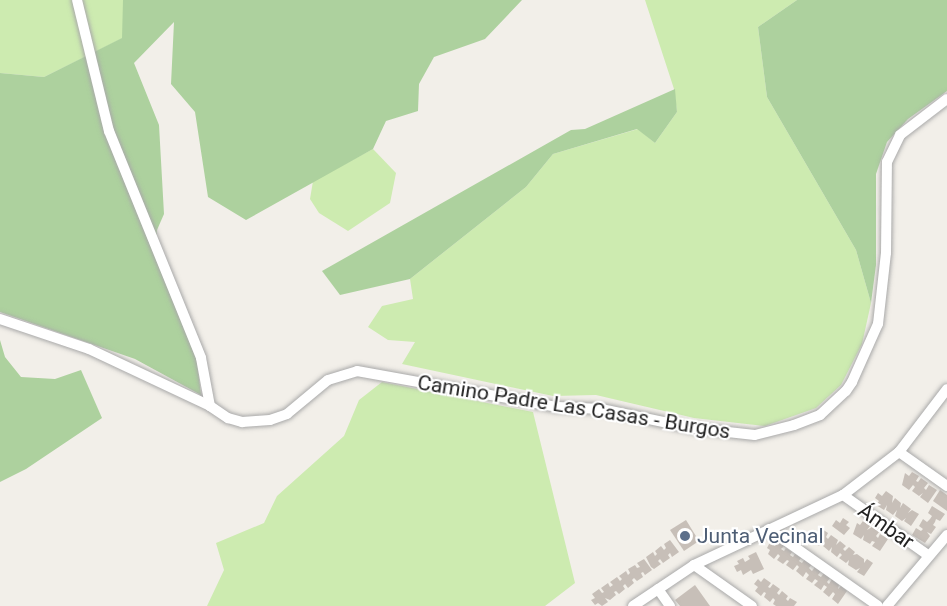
<!DOCTYPE html>
<meta charset="utf-8">
<style>
body{margin:0}
#map{position:relative;width:947px;height:606px;overflow:hidden;background:#f2efe9;font-family:Roboto,sans-serif}
div>[style]{position:absolute}
[style*='--x']{left:calc(var(--x)*1px);top:calc(var(--y)*1px);width:calc(var(--w)*1px);rotate:calc(var(--a)*1deg)}
.grass>*{inset:0;background:#cdebb0}
.forest>*{inset:0;background:#add19e}
.building>*{inset:0;background:#c7bfb8}
.roads{filter:drop-shadow(0 0 2px #a9a9a9) drop-shadow(0 0 2px #a9a9a9)}
.street>*{height:10px;margin:-5px;padding:0 5px;transform-origin:5px;border-radius:5px;background:#fff}
.dots>*{width:16px;height:16px;translate:-50% -50%;box-sizing:border-box;border:3px solid #fff;border-radius:50%}
span{translate:-50% -50%;white-space:nowrap;text-align:center;line-height:1.15;-webkit-text-stroke:4.5px #fff;paint-order:stroke}
.street-label{font-size:21px;color:#222}
.service-label{font-size:21px;color:#4e5e75}
.left{translate:0 -50%;text-align:left}
</style>
<div id="map">
<div class="grass">
<i style="clip-path:polygon(0 0,123px 0,123px 38px,44px 77px,0 73px)"></i>
<i style="clip-path:polygon(645px 0,797px 0,758px 27px,767px 97px,856px 250px,871px 303px,862px 344px,841px 385px,816px 408px,765px 426px,694px 418px,596px 395px,553px 396px,402px 364px,415px 342px,388px 340px,368px 327px,382px 306px,413px 299px,410px 279px,526px 187px,553px 154px,638px 129px,655px 143px,677px 112px,674px 89px)"></i>
<i style="clip-path:polygon(373px 149px,396px 173px,390px 203px,348px 231px,319px 213px,310px 199px,313px 181px)"></i>
<i style="clip-path:polygon(382px 382px,533px 412px,575px 583px,545px 606px,207px 606px,224px 570px,216px 543px,264px 523px,277px 496px,344px 436px,359px 400px)"></i>
</div>
<div class="forest">
<i style="clip-path:polygon(123px 0,522px 0,485px 39px,434px 57px,419px 84px,418px 111px,386px 121px,373px 149px,246px 220px,208px 197px,195px 112px,171px 84px,174px 22px,134px 63px,159px 125px,164px 214px,157px 230px,155px 256px,197px 360px,201px 395px,135px 359px,0 312px,0 73px,44px 77px,122px 38px)"></i>
<i style="clip-path:polygon(797px 0,947px 0,947px 91px,908px 119px,887px 142px,876px 174px,876px 265px,871px 303px,856px 250px,767px 97px,758px 27px)"></i>
<i style="clip-path:polygon(675px 89px,677px 112px,655px 143px,637px 129px,553px 154px,526px 187px,410px 279px,340px 295px,322px 271px,571px 130px,585px 129px)"></i>
<i style="clip-path:polygon(0 340px,5px 357px,21px 377px,55px 379px,81px 370px,102px 418px,26px 469px,0 482px)"></i>
</div>
<div class="building">
<i style="clip-path:polygon(912px 472px,919px 476px,916px 481px,918px 482px,921px 478px,928px 483px,924px 488px,926px 490px,929px 485px,937px 490px,928px 503px,920px 497px,923px 493px,919px 496px,912px 491px,915px 487px,913px 485px,909px 490px,902px 485px,905px 473px,909px 476px)"></i>
<i style="clip-path:polygon(940px 490px,947px 495px,947px 511px,933px 501px)"></i>
<i style="clip-path:polygon(886px 491px,893px 496px,892px 503px,895px 498px,901px 503px,900px 508px,903px 503px,911px 509px,908px 513px,912px 510px,919px 514px,911px 526px,904px 521px,906px 518px,902px 521px,895px 516px,897px 510px,893px 515px,886px 510px,887px 505px,884px 510px,876px 505px,879px 501px,875px 498px,878px 493px,882px 496px)"></i>
<i style="clip-path:polygon(932px 506px,945px 514px,940px 521px,936px 519px,935px 522px,933px 525px,936px 527px,931px 534px,927px 532px,930px 536px,925px 543px,912px 535px,916px 528px,921px 531px,923px 529px,919px 526px,923px 519px,927px 522px,930px 519px,932px 516px,928px 513px)"></i>
<i style="clip-path:polygon(843px 518px,849px 522px,846px 525px,850px 528px,844px 535px,832px 526px,836px 520px,840px 523px)"></i>
<i style="clip-path:polygon(686px 520px,699px 541px,684px 551px,670px 530px)"></i>
<i style="clip-path:polygon(863px 521px,870px 526px,867px 530px,872px 527px,879px 532px,876px 536px,878px 538px,880px 534px,888px 539px,880px 551px,872px 546px,875px 542px,872px 541px,870px 544px,863px 540px,864px 535px,861px 539px,853px 534px,857px 523px,860px 525px)"></i>
<i style="clip-path:polygon(822px 529px,828px 533px,826px 537px,828px 539px,831px 535px,838px 540px,836px 545px,840px 541px,846px 546px,843px 549px,845px 551px,849px 547px,855px 552px,853px 555px,857px 554px,864px 559px,864px 563px,867px 559px,873px 563px,864px 576px,857px 572px,860px 568px,856px 570px,848px 565px,849px 560px,846px 563px,839px 558px,842px 555px,840px 553px,837px 557px,831px 552px,832px 547px,829px 551px,823px 546px,825px 543px,823px 541px,819px 546px,812px 541px,815px 538px,812px 535px,815px 531px,819px 534px)"></i>
<i style="clip-path:polygon(670px 540px,679px 552px,672px 557px,670px 553px,668px 555px,670px 558px,663px 563px,660px 559px,658px 561px,661px 564px,654px 569px,651px 567px,646px 557px,653px 552px,655px 556px,657px 554px,655px 551px,661px 546px,664px 550px,666px 548px,664px 544px)"></i>
<i style="clip-path:polygon(770px 542px,775px 546px,778px 542px,784px 546px,781px 549px,784px 551px,786px 548px,792px 552px,790px 555px,793px 557px,795px 554px,801px 558px,799px 561px,802px 563px,805px 559px,812px 564px,809px 568px,812px 571px,815px 567px,821px 571px,818px 575px,821px 577px,824px 573px,830px 578px,827px 582px,829px 584px,832px 579px,839px 585px,838px 589px,841px 586px,847px 591px,838px 604px,832px 599px,835px 594px,833px 592px,829px 597px,823px 592px,827px 587px,824px 585px,821px 590px,814px 585px,818px 581px,815px 579px,812px 583px,806px 579px,809px 575px,806px 572px,803px 577px,796px 571px,799px 567px,797px 565px,793px 570px,786px 565px,789px 561px,787px 560px,783px 564px,777px 560px,780px 556px,778px 554px,774px 559px,768px 554px,770px 550px,767px 548px)"></i>
<i style="clip-path:polygon(756px 552px,764px 569px,753px 574px,751px 570px,743px 575px,741px 570px,737px 572px,734px 566px,739px 564px,737px 561px,743px 558px,745px 562px,750px 559px,748px 556px)"></i>
<i style="clip-path:polygon(644px 559px,652px 570px,645px 575px,643px 572px,641px 573px,643px 577px,637px 581px,634px 578px,632px 580px,634px 583px,628px 588px,625px 584px,623px 586px,625px 589px,619px 594px,616px 591px,614px 592px,616px 595px,610px 600px,605px 598px,608px 602px,602px 606px,598px 603px,595px 605px,591px 600px,595px 598px,592px 594px,599px 589px,602px 593px,604px 592px,601px 588px,608px 583px,610px 587px,613px 585px,610px 582px,617px 577px,620px 581px,622px 579px,619px 576px,626px 571px,628px 575px,630px 573px,628px 569px,635px 565px,637px 568px,640px 567px,637px 563px)"></i>
<i style="clip-path:polygon(764px 578px,771px 583px,768px 587px,770px 588px,773px 584px,780px 589px,777px 593px,779px 595px,782px 591px,788px 596px,786px 599px,788px 601px,790px 598px,797px 602px,794px 606px,776px 606px,773px 604px,775px 600px,773px 598px,770px 602px,764px 597px,766px 593px,764px 592px,761px 596px,755px 591px,758px 587px,754px 584px,758px 579px,761px 582px)"></i>
<i style="clip-path:polygon(695px 585px,710px 606px,680px 606px,675px 600px)"></i>
</div>
<div class="roads">
<div class="street">
<i style="--x:77;--y:0;--w:135;--a:76.3"></i>
<i style="--x:109;--y:131;--w:245;--a:67.9"></i>
<i style="--x:201;--y:358;--w:49;--a:79.4"></i>
<i style="--x:0;--y:319;--w:94;--a:18.6"></i>
<i style="--x:89;--y:349;--w:134;--a:25.2"></i>
<i style="--x:210;--y:406;--w:22;--a:34"></i>
<i style="--x:228;--y:418;--w:15;--a:16"></i>
<i style="--x:242;--y:422;--w:28;--a:-4"></i>
<i style="--x:270;--y:420;--w:18;--a:-19"></i>
<i style="--x:287;--y:414;--w:53;--a:-39.7"></i>
<i style="--x:328;--y:380;--w:30;--a:-17"></i>
<i style="--x:357;--y:371;--w:204;--a:10.2"></i>
<i style="--x:558;--y:407;--w:43;--a:2.7"></i>
<i style="--x:601;--y:409;--w:93;--a:11.8"></i>
<i style="--x:692;--y:428;--w:63;--a:6.3"></i>
<i style="--x:755;--y:435;--w:40;--a:-14.4"></i>
<i style="--x:794;--y:425;--w:28;--a:-21"></i>
<i style="--x:820;--y:415;--w:35;--a:-43"></i>
<i style="--x:846;--y:391;--w:11;--a:-56"></i>
<i style="--x:852;--y:382;--w:64;--a:-65.9"></i>
<i style="--x:878;--y:324;--w:71;--a:-83.6"></i>
<i style="--x:886;--y:253;--w:91;--a:-89.4"></i>
<i style="--x:887;--y:162;--w:30;--a:-64"></i>
<i style="--x:900;--y:135;--w:59;--a:-37.5"></i>
<i style="--x:899;--y:452;--w:59;--a:35.3"></i>
<i style="--x:843;--y:495;--w:105;--a:35.3"></i>
<i style="--x:769;--y:529;--w:133;--a:35.2"></i>
<i style="--x:694;--y:565;--w:71;--a:35.3"></i>
<i style="--x:658;--y:589;--w:21;--a:55"></i>
<i style="--x:633;--y:606;--w:73;--a:-33.9"></i>
<i style="--x:694;--y:565;--w:165;--a:-25.2"></i>
<i style="--x:843;--y:495;--w:71;--a:-37.5"></i>
<i style="--x:899;--y:452;--w:79;--a:-52.7"></i>
<i style="--x:887;--y:606;--w:93;--a:-49.8"></i>
</div>
</div>
<div class="dots">
<i style="left:685px;top:536px;background:#5c6f8a"></i>
</div>
<div class="street-label">
<span style="left:574px;top:407px;rotate:9deg">Camino Padre Las Casas - Burgos</span>
<span style="left:886px;top:526px;rotate:35deg">Ámbar</span>
</div>
<div class="service-label">
<span class="left" style="left:697px;top:536px">Junta Vecinal</span>
</div>
</div>
